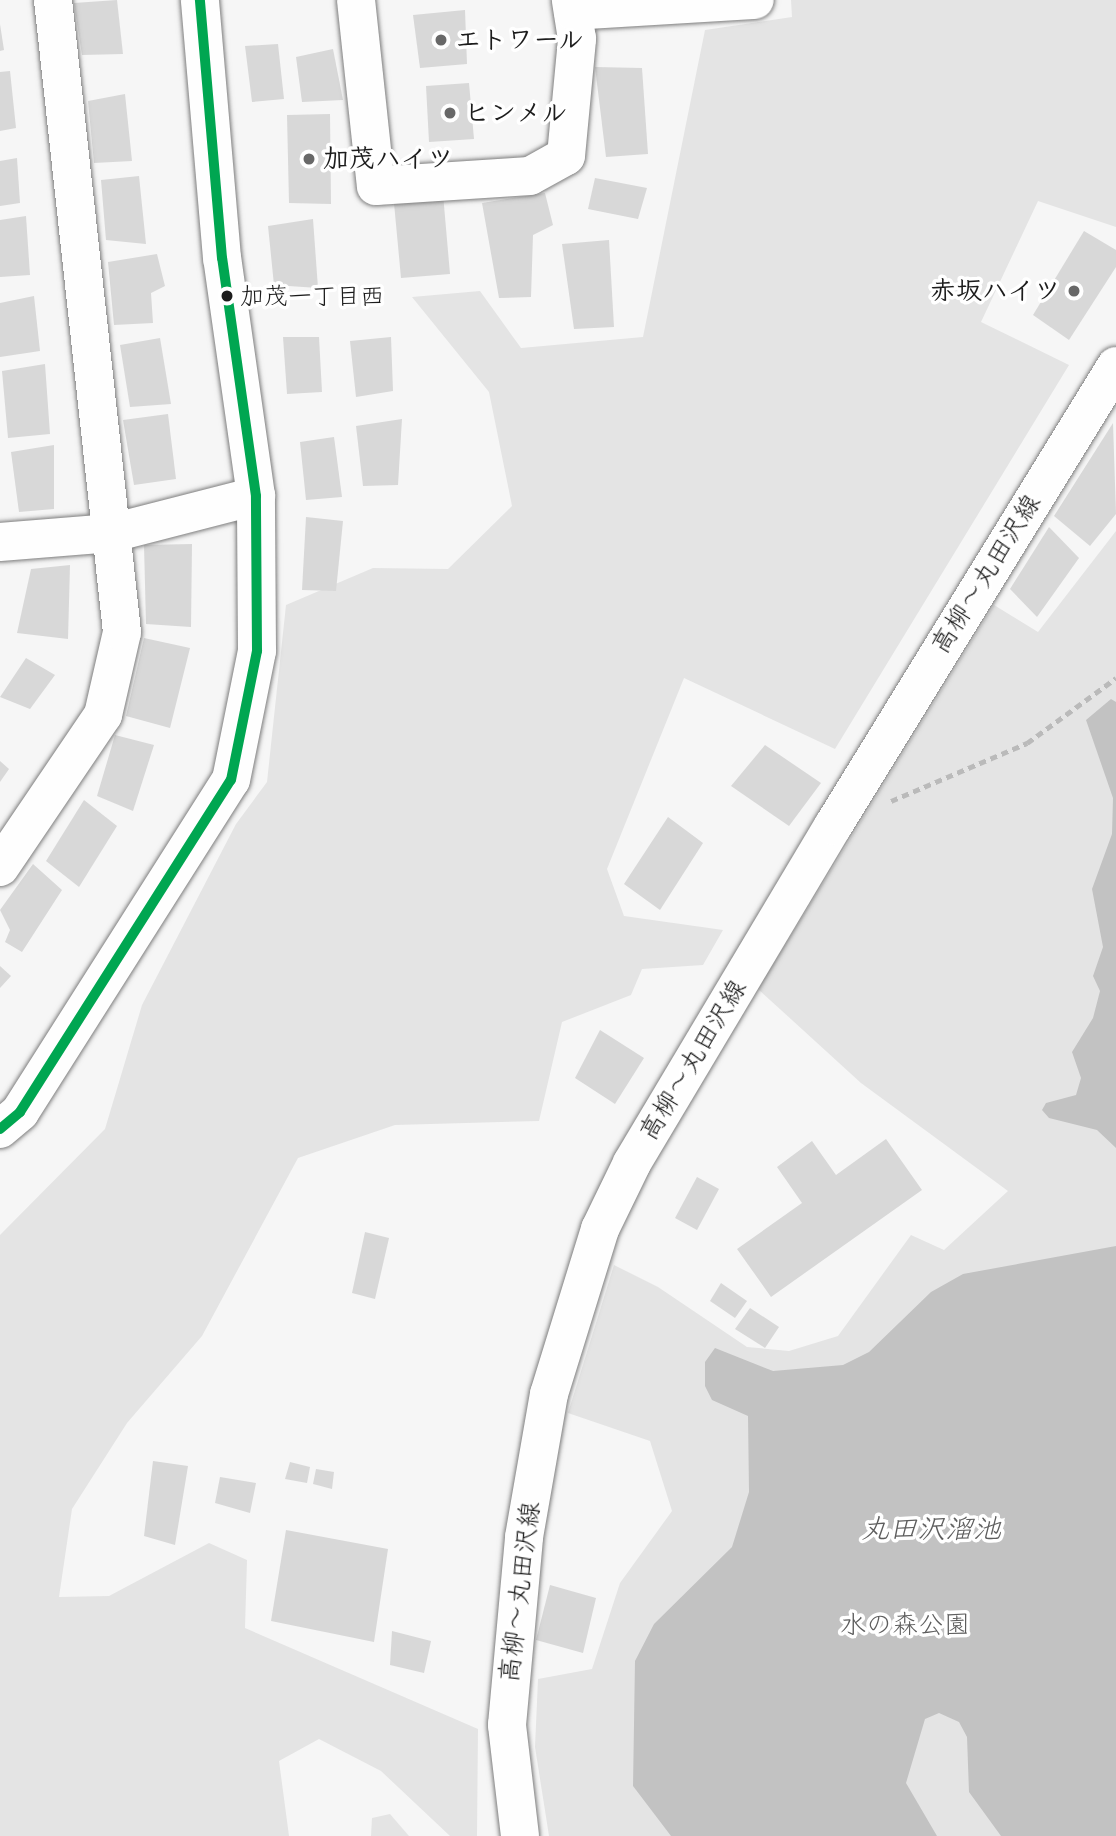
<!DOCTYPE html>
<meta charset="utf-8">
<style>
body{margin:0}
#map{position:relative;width:1116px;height:1836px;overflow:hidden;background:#f6f6f6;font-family:Itim,"Klee One",sans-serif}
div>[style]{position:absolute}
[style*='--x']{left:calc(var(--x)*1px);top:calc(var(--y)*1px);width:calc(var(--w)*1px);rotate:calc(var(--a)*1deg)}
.green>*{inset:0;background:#e4e4e4}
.water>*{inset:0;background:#c2c2c2}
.building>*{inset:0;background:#d8d8d8}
.path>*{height:4.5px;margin-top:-2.25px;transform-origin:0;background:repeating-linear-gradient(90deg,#bababa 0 7px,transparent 0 12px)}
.roads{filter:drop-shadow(0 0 2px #7e7e7e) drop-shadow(0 0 2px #7e7e7e)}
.minor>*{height:38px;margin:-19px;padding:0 19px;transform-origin:19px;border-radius:19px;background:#fefefe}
.tertiary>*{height:38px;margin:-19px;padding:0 19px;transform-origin:19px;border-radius:19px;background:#fefefe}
.bus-1>*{height:10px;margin:-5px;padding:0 5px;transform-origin:5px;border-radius:5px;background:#00a651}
.dots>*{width:19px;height:19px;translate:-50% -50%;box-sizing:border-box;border:4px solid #fff;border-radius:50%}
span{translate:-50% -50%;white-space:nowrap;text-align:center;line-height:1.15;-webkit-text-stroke:7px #fff;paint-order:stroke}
.bus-label{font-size:24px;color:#1c1c1c}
.left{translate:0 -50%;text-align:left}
.poi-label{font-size:26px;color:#1c1c1c;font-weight:700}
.right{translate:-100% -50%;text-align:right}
.street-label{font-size:26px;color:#1c1c1c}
.park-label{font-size:26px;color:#5d5d5d}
.water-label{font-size:28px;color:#5d5d5d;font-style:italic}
</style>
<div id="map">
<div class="green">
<i style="clip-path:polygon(791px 0,1116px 0,1116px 227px,1038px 201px,981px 322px,1069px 365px,835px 749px,684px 678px,607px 869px,624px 916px,723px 930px,703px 965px,642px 969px,631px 995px,562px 1022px,539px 1121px,395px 1125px,298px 1158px,202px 1336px,127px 1423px,72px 1509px,59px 1597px,109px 1596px,209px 1543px,247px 1560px,245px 1628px,478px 1729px,477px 1836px,450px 1836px,381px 1771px,319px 1739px,279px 1761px,289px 1836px,0 1836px,0 1235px,105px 1129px,142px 1005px,236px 824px,267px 782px,286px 605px,373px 568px,448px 569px,512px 506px,489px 392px,412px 297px,480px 291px,521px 348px,643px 337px,705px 30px,792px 17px)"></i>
<i style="clip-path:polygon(1116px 531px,1116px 1836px,549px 1836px,535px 1747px,538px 1679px,592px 1669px,620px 1583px,672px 1511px,650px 1441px,568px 1413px,614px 1265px,658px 1287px,747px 1347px,789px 1351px,838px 1336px,911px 1235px,944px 1250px,1008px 1191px,861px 1083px,758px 989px,994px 605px,1038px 632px)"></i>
<i style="clip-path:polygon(390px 1814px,409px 1836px,371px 1836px,372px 1818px)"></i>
</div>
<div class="water">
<i style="clip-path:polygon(1111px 699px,1116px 702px,1116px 1148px,1097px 1130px,1049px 1118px,1042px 1110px,1046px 1103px,1076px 1095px,1081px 1078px,1072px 1052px,1093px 1018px,1100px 991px,1093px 976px,1103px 947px,1092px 889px,1112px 834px,1113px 798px,1086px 720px)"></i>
<i style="clip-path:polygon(1116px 1246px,1116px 1836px,1001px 1836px,969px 1792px,967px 1737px,959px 1722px,939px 1713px,925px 1719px,906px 1783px,937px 1836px,671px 1836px,633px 1786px,635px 1661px,654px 1624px,732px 1547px,749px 1492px,748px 1416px,712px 1400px,705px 1386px,705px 1362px,715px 1348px,773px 1371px,843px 1365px,869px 1352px,931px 1292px,963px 1274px)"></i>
</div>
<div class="building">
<i style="clip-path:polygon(117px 0,123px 54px,82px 55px,74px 3px)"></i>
<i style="clip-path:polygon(465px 10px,467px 64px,420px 68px,413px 15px)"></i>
<i style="clip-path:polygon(0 24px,4px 50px,0 51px)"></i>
<i style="clip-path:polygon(278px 44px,284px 99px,252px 102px,245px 46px)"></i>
<i style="clip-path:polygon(333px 49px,343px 100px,302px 102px,296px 57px)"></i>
<i style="clip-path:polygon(595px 67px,642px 68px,648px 154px,606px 157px)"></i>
<i style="clip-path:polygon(10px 71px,16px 128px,0 131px,0 72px)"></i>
<i style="clip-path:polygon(469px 83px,474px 139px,429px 142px,426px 86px)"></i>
<i style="clip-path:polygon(125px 94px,132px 161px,94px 163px,88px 101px)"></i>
<i style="clip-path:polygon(330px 114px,331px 204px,289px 203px,287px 115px)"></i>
<i style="clip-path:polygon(17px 158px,20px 203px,0 206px,0 161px)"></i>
<i style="clip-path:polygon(139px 176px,146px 244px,106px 240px,101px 180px)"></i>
<i style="clip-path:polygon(595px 178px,647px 188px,638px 219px,588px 209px)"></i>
<i style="clip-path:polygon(545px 193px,553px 225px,533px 235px,531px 297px,499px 298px,482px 203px)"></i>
<i style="clip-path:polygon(443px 194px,450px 274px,401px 278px,394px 203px)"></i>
<i style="clip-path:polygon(26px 216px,30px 275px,0 277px,0 220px)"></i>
<i style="clip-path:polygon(313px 219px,318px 288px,274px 285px,268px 226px)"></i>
<i style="clip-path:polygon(1084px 231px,1116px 250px,1116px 267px,1069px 340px,1033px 315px)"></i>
<i style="clip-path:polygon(609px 240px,614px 327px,574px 329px,562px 244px)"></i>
<i style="clip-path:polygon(157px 254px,165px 286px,151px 293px,153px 323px,114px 325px,108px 262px)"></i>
<i style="clip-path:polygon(34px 296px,40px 351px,0 357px,0 303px)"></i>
<i style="clip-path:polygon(283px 337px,319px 337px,322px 392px,287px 394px)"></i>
<i style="clip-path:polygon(391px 337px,393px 391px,356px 397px,350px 341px)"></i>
<i style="clip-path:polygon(160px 338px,171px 404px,130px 407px,120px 345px)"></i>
<i style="clip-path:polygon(45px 364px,50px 434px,8px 438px,2px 371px)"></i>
<i style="clip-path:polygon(168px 414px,176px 479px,134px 485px,123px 420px)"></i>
<i style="clip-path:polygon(402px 419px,398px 485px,363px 486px,356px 426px)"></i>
<i style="clip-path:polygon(1113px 423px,1116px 514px,1090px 546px,1054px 516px)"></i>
<i style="clip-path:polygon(334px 437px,342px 497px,306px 500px,300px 442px)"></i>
<i style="clip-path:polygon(54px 445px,54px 509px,19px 512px,11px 452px)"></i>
<i style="clip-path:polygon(306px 517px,343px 521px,336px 591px,302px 590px)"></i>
<i style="clip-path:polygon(1049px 527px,1079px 558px,1037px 617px,1010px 589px)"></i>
<i style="clip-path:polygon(192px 544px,191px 627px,146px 624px,144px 545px)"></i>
<i style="clip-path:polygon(70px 565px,68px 639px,17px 633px,31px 569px)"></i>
<i style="clip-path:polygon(144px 638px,190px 648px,170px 728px,126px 716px)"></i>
<i style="clip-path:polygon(26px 658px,55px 675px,30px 709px,0 697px)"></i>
<i style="clip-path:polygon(115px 735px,154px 745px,133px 811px,97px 796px)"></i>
<i style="clip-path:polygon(765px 745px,821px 783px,789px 826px,731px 786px)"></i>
<i style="clip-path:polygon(0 761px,9px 769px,0 782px)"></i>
<i style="clip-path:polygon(84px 800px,117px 826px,79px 887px,46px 861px)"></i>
<i style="clip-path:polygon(668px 817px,703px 843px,660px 910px,624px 884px)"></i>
<i style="clip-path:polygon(33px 864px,62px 890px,22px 952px,5px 942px,10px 930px,0 910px)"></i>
<i style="clip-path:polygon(0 966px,11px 976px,0 988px)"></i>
<i style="clip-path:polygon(600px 1030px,644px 1058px,615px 1104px,575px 1078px)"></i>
<i style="clip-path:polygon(886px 1139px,922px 1190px,771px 1297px,737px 1249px,802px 1203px,777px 1167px,812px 1141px,836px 1175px)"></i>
<i style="clip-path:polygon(697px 1177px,719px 1189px,697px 1230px,675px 1218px)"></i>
<i style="clip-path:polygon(365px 1232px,389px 1238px,375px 1299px,352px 1293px)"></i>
<i style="clip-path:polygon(721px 1283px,747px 1301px,735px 1318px,710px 1301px)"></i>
<i style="clip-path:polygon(750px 1308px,779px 1327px,765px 1348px,735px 1329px)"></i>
<i style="clip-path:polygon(153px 1461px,188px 1466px,175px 1545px,144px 1536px)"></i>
<i style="clip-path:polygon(290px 1462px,310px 1467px,307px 1483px,285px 1479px)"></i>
<i style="clip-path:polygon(316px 1469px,334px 1472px,332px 1489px,313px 1484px)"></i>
<i style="clip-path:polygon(220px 1477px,256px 1483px,250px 1513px,215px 1503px)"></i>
<i style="clip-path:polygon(286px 1530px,388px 1549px,374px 1642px,271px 1621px)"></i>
<i style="clip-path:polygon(550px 1585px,596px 1598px,583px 1653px,536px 1640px)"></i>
<i style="clip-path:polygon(392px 1631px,431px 1641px,424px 1673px,390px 1665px)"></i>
</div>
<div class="path">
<i style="--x:891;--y:801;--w:148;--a:-23.1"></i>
<i style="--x:1027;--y:743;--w:110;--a:-36.1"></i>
</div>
<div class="roads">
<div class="minor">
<i style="--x:356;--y:0;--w:187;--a:83.9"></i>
<i style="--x:376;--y:186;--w:154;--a:-3.7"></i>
<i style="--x:530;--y:176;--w:41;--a:-29.1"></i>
<i style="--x:566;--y:156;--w:118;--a:-84.6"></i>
<i style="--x:577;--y:39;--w:39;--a:-99"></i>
<i style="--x:573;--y:11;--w:182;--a:-3.5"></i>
<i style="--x:0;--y:542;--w:112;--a:-4.6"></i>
<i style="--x:112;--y:533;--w:149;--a:-14.4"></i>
<i style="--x:0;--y:867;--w:184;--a:-55.9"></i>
<i style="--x:103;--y:715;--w:85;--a:-77.1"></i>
<i style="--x:122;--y:632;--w:636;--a:-96.23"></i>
</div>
<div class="tertiary">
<i style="--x:0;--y:1129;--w:26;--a:-40"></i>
<i style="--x:20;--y:1112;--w:393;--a:-57.6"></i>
<i style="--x:231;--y:780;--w:132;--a:-78.6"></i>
<i style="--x:257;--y:651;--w:155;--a:-90.4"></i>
<i style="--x:256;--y:496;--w:240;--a:-98.1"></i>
<i style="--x:222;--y:258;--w:259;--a:-94.9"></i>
<i style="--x:520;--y:1836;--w:112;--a:-96.7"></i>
<i style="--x:507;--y:1725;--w:189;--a:-84.8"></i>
<i style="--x:524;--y:1537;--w:145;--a:-80.1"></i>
<i style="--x:549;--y:1394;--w:173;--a:-72.8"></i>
<i style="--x:600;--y:1229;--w:73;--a:-64.1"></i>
<i style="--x:632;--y:1163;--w:392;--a:-59.2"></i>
<i style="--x:833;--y:826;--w:540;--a:-58.4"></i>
</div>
</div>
<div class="bus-1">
<i style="--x:0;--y:1129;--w:26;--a:-40"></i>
<i style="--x:20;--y:1112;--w:393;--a:-57.6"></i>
<i style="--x:231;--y:780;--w:132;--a:-78.6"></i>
<i style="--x:257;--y:651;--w:155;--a:-90.4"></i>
<i style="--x:256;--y:496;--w:240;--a:-98.1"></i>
<i style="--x:222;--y:258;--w:259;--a:-94.9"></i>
</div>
<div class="dots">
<i style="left:441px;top:40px;background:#686868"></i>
<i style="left:450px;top:113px;background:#686868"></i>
<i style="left:309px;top:159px;background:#686868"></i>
<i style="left:1074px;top:291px;background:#686868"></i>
<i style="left:227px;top:296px;background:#1c1c1c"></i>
</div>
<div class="bus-label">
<span class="left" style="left:240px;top:296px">加茂一丁目西</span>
</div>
<div class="poi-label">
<span class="left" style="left:455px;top:40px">エトワール</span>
<span class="left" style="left:464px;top:113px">ヒンメル</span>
<span class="left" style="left:323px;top:159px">加茂ハイツ</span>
<span class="right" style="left:1060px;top:291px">赤坂ハイツ</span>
</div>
<div class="street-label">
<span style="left:986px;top:574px;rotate:-58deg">高柳～丸田沢線</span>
<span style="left:693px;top:1060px;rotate:-59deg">高柳～丸田沢線</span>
<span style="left:520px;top:1592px;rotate:-83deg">高柳～丸田沢線</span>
</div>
<div class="park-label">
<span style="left:905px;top:1625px">水の森公園</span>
</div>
<div class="water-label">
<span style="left:931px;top:1528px">丸田沢溜池</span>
</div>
</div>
